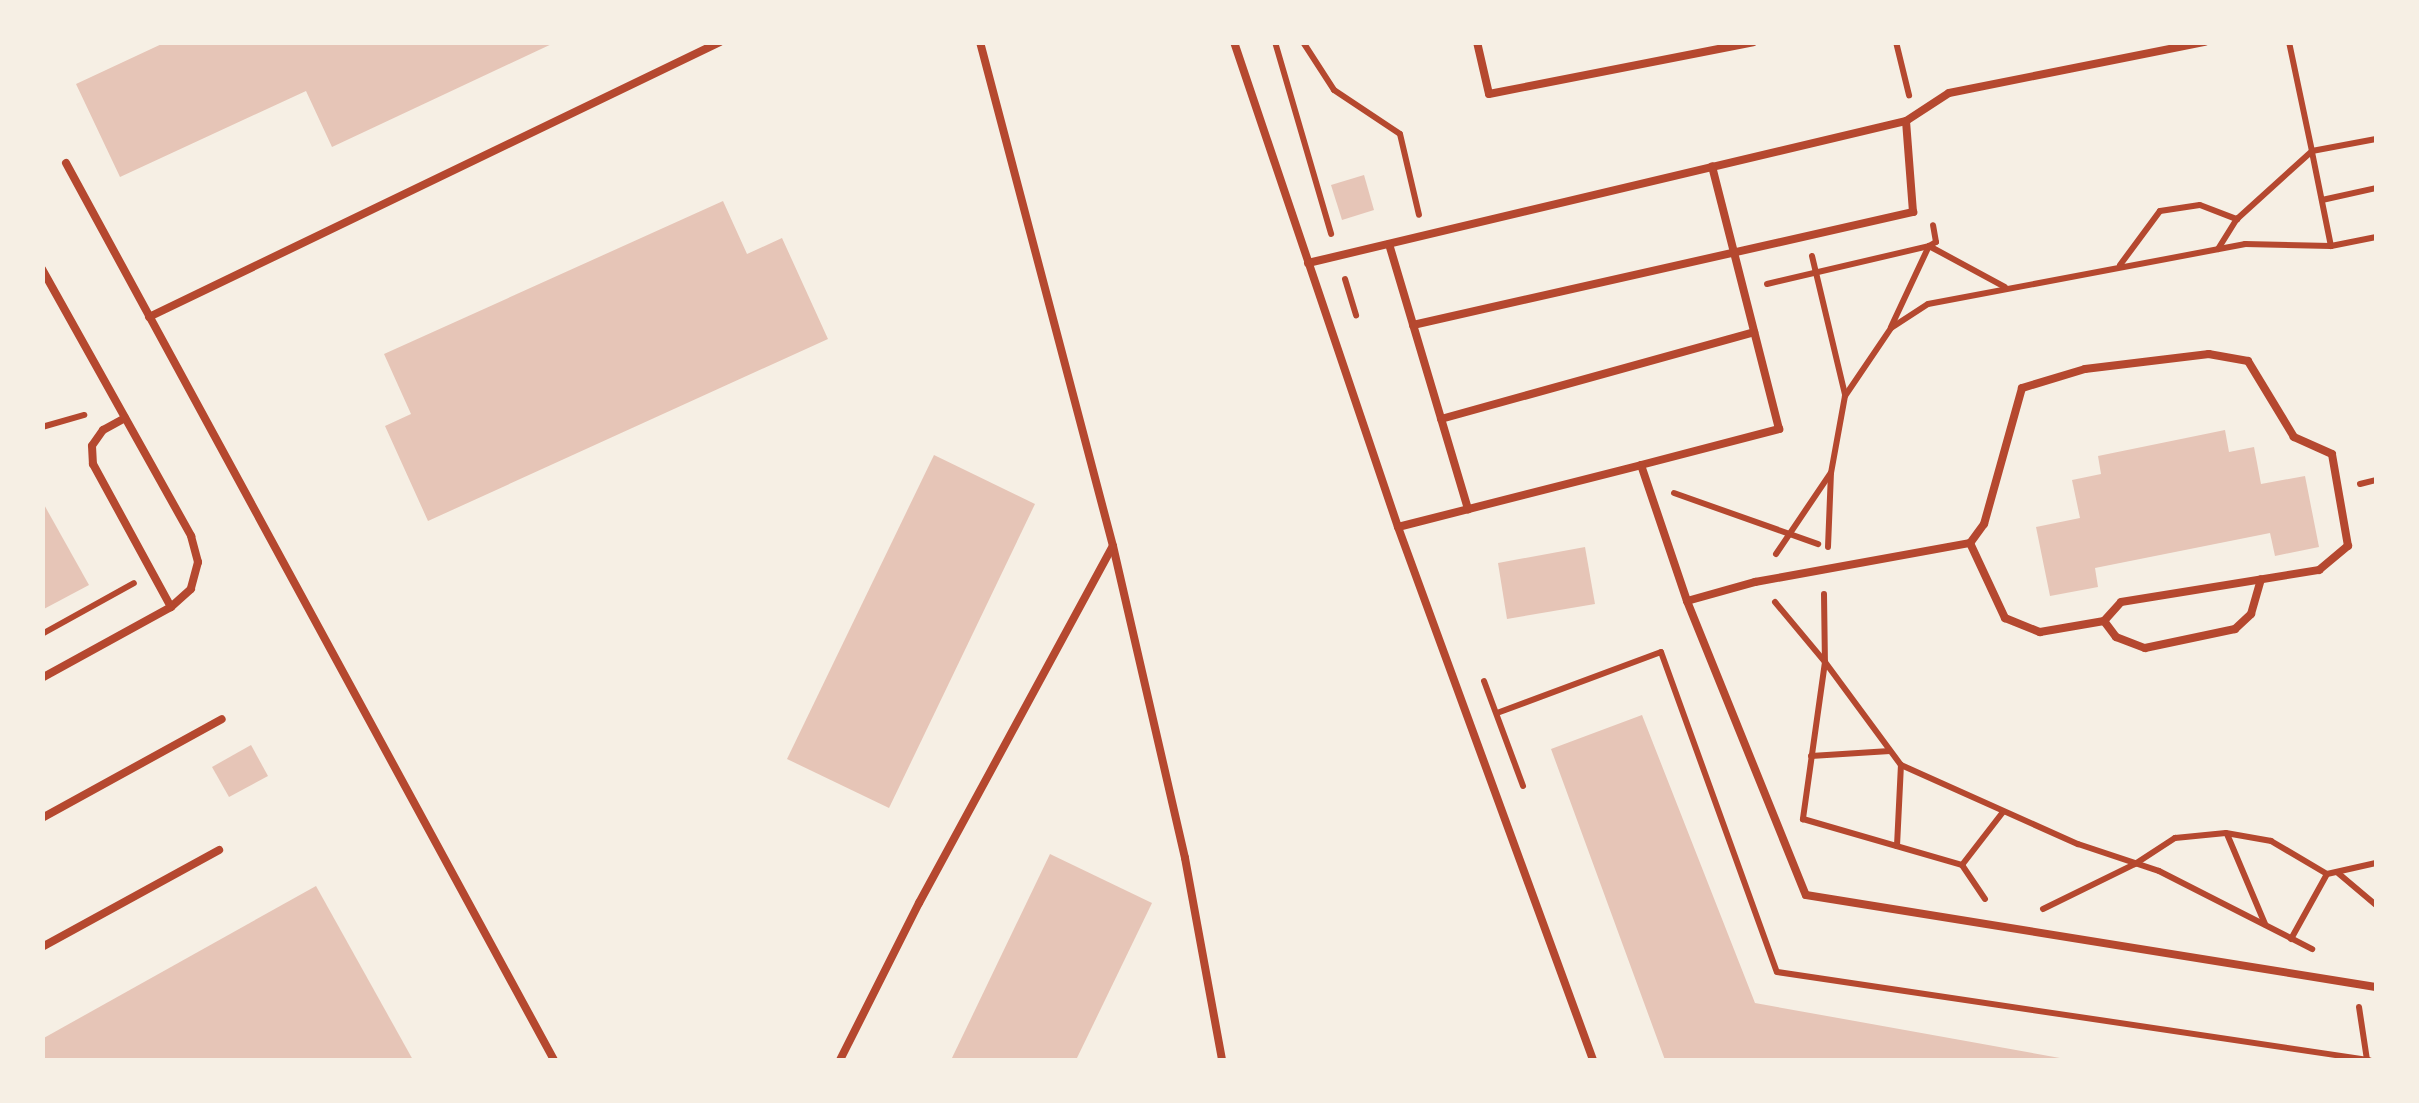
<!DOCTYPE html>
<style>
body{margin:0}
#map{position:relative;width:2419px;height:1103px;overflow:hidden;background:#f6efe4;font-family:"Nunito Sans",sans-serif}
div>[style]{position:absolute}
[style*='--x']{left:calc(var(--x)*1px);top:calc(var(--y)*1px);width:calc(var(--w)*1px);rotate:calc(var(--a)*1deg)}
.building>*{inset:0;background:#e6c5b7}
.path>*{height:6px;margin:-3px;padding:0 3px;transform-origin:3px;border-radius:3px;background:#b5482f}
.service>*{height:8px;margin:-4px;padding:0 4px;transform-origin:4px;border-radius:4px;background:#b5482f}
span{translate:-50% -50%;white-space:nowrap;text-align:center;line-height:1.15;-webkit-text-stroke:8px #f6efe4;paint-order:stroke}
.frame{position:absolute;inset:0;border:45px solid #f6efe4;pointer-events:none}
</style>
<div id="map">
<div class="building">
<i style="clip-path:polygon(166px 42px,556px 42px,332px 147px,306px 91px,120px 177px,76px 84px)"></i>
<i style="clip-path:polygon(1364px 175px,1374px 210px,1342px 220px,1331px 185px)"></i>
<i style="clip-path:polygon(723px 201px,747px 254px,782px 238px,828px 339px,428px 521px,385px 426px,411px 414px,384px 354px)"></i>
<i style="clip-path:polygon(2225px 430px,2229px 452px,2254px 447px,2261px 484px,2305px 476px,2319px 547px,2275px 556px,2270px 533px,2095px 568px,2098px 587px,2050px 596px,2036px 527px,2080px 518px,2072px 480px,2101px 474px,2098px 456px)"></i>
<i style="clip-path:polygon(934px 455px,1035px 504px,889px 808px,787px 759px)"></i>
<i style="clip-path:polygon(42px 501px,89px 585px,42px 610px)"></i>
<i style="clip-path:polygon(1585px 547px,1595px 604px,1507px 619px,1498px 563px)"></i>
<i style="clip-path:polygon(1642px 715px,1755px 1003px,2071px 1060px,1665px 1060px,1551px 749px)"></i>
<i style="clip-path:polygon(251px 745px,268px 776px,229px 797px,212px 767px)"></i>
<i style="clip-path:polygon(1050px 854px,1152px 903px,1076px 1060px,951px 1060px)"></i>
<i style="clip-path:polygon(316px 886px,413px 1060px,42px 1060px,42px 1039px)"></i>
</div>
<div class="path">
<i style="--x:1275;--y:42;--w:200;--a:73.7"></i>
<i style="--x:1303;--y:42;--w:57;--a:57.1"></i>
<i style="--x:1334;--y:90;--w:79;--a:33.7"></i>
<i style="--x:1400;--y:134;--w:83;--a:76.8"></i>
<i style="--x:1896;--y:42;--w:55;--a:76.2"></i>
<i style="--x:2289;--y:42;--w:111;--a:78.1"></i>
<i style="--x:2312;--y:151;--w:65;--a:-10.6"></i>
<i style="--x:2312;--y:152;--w:96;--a:78.6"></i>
<i style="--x:2322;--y:200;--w:55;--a:-12.5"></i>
<i style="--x:2218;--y:249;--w:36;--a:-58"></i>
<i style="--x:2237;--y:219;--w:101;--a:-42.2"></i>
<i style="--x:1812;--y:256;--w:142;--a:76.6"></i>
<i style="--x:2120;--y:265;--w:67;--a:-53.5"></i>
<i style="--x:2160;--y:211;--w:40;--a:-8.5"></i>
<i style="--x:2200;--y:205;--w:40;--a:21"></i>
<i style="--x:1345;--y:279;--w:38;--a:73"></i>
<i style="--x:1767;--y:284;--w:166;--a:-13.2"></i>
<i style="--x:1929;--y:246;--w:8;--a:-30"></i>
<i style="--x:1936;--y:242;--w:17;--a:-100"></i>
<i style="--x:1891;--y:327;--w:89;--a:-64.9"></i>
<i style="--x:1929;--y:246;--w:86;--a:28.3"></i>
<i style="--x:42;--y:427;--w:44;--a:-15.9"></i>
<i style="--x:2360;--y:484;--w:16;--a:-14"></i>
<i style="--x:1674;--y:493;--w:153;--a:19.5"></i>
<i style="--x:1828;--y:547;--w:74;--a:-87.7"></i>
<i style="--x:1831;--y:473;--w:78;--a:-79.7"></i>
<i style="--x:1845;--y:396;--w:82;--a:-55.9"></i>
<i style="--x:1891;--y:328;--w:44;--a:-33"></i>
<i style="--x:1928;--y:304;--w:323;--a:-10.7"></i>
<i style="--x:2245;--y:244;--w:86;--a:1.3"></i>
<i style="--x:2331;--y:246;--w:46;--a:-11.3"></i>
<i style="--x:1776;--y:554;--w:97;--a:-56"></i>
<i style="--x:1824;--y:594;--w:68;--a:89.2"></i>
<i style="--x:1825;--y:662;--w:128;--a:53.6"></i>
<i style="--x:1901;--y:765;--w:194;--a:24.1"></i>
<i style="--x:2078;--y:844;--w:85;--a:18.4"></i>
<i style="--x:2159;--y:871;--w:172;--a:27"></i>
<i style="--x:1775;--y:602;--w:78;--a:50.2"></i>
<i style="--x:1825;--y:662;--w:159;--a:98"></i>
<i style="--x:1803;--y:819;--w:166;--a:16.1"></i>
<i style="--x:1962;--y:865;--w:41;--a:55.9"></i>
<i style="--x:42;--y:634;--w:105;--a:-29"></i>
<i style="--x:1484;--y:681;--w:112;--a:69.6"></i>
<i style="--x:1497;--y:713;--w:175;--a:-20.4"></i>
<i style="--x:1661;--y:652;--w:340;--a:70.1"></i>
<i style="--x:1777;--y:972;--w:599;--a:8.46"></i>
<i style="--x:1811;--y:756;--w:79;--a:-3.6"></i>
<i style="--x:2227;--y:834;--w:98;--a:67.1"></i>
<i style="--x:1897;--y:846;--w:81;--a:-87.2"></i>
<i style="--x:1962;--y:865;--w:67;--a:-52.3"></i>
<i style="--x:2338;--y:873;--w:50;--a:40.1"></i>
<i style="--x:2043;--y:909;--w:102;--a:-26.1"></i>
<i style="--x:2135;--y:864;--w:48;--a:-33"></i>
<i style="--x:2175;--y:838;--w:51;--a:-5.6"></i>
<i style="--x:2226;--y:833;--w:46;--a:10.1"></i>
<i style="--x:2271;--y:841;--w:65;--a:30.5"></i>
<i style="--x:2291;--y:939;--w:74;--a:-61"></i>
<i style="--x:2327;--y:874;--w:50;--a:-12.7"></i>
<i style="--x:2359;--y:1007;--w:54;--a:81.4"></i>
</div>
<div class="service">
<i style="--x:980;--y:42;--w:521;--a:75.22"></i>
<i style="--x:1113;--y:546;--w:320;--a:77"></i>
<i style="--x:1185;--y:858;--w:205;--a:79.6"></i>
<i style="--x:1234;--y:42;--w:512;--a:71.32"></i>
<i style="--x:1398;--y:527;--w:568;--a:69.9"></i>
<i style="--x:1477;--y:42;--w:53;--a:77"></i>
<i style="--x:1489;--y:94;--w:269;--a:-11.1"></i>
<i style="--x:66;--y:163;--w:1021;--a:61.45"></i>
<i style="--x:1389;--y:244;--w:277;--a:73.4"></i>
<i style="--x:1308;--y:263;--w:615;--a:-13.36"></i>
<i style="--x:1906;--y:121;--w:51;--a:-33.1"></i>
<i style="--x:1949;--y:93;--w:261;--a:-11.3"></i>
<i style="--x:42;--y:269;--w:306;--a:60.8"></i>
<i style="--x:191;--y:536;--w:27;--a:75"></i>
<i style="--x:198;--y:562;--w:28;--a:105"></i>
<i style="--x:191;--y:589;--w:27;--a:138"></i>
<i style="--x:171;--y:607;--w:147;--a:151.2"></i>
<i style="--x:149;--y:317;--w:634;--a:-25.72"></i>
<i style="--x:1413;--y:325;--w:513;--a:-12.73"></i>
<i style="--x:1913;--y:212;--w:91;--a:-94.4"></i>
<i style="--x:125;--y:418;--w:25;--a:151"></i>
<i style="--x:103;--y:430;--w:19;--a:125"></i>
<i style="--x:92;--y:446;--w:18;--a:87"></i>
<i style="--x:93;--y:464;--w:163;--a:61.4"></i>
<i style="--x:1441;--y:419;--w:325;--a:-15.5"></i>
<i style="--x:1641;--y:465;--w:143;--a:-14.6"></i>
<i style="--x:1779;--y:429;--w:271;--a:-104.3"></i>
<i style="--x:1398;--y:527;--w:251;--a:-14.3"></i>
<i style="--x:1641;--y:465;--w:144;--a:71.3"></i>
<i style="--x:1687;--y:601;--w:317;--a:68"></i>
<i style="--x:1806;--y:895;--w:577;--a:9.17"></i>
<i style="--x:1687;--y:601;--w:71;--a:-15.6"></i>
<i style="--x:1755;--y:582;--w:219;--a:-10.3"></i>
<i style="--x:1970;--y:543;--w:83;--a:65"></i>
<i style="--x:2005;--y:618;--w:38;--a:22"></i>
<i style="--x:2040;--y:632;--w:65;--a:-9.8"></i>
<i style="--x:2104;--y:621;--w:25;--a:-48"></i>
<i style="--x:2121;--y:602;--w:201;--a:-9.2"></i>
<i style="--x:2319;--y:570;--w:38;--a:-40"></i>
<i style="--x:2348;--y:546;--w:93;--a:-99.9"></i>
<i style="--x:2332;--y:454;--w:42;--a:-155.9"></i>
<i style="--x:2294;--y:437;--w:89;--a:-121.2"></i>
<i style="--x:2248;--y:361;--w:40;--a:-170"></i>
<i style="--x:2209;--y:354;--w:125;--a:173.1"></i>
<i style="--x:2085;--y:369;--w:66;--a:163.2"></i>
<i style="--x:2022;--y:388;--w:141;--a:105.6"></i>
<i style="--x:1984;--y:524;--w:24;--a:126"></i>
<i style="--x:2104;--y:621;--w:20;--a:53"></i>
<i style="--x:2116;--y:637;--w:31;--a:21"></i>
<i style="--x:2145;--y:648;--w:92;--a:-11.9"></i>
<i style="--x:2235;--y:629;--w:22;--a:-43"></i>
<i style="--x:2251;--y:614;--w:36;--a:-74"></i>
<i style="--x:42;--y:818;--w:205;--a:-28.8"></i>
<i style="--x:42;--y:947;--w:202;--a:-28.7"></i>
<i style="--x:840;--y:1060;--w:176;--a:-63.3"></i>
<i style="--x:919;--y:903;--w:406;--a:-61.5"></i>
</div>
<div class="frame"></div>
</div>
